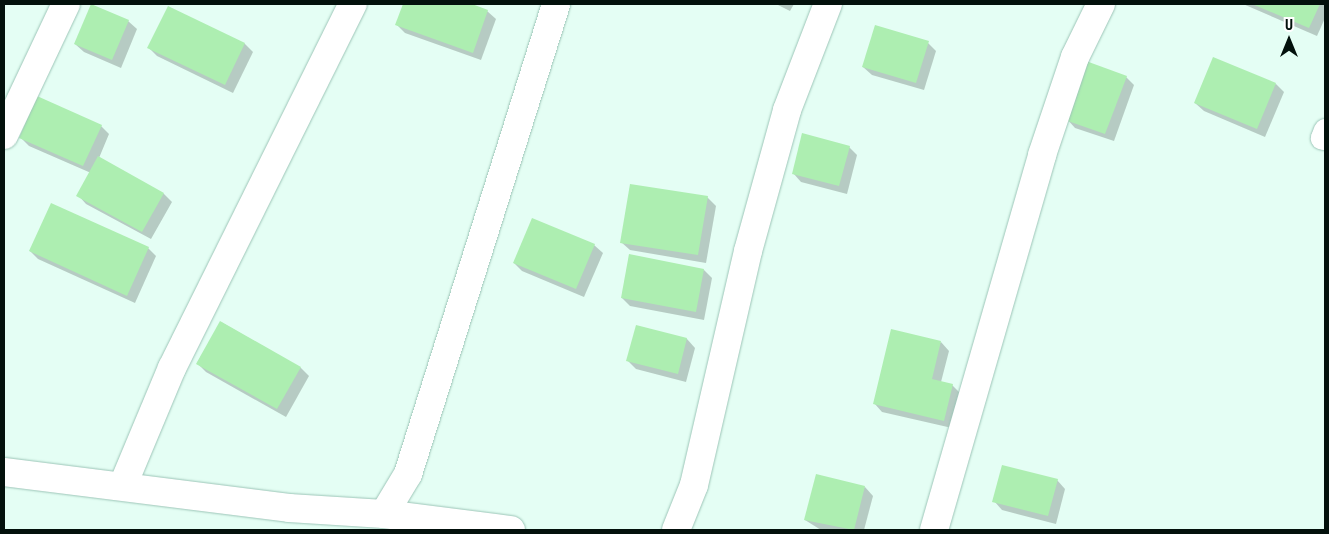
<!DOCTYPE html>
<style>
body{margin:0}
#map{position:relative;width:1329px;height:534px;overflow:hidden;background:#e4fef4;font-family:"Roboto Condensed",sans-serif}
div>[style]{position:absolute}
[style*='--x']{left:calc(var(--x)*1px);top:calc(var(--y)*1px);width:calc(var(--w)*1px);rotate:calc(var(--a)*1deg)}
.shadow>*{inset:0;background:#0003}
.building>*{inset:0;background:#adeeb1}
.roads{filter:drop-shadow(0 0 1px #9cc5b7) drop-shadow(0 0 1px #9cc5b7)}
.lane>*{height:22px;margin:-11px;padding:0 11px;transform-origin:11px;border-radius:11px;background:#fff}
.street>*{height:28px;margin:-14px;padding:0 14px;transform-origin:14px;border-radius:14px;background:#fff}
span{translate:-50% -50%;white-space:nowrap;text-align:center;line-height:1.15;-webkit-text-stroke:4px #fff;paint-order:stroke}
.frame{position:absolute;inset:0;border:5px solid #03110c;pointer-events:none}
.north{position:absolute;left:1264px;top:15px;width:50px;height:50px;-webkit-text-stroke:4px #fff;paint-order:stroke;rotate:0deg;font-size:14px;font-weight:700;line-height:20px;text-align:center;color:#03110c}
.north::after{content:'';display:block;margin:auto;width:18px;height:22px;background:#03110c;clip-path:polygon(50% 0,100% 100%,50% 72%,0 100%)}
</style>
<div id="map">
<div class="shadow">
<i style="clip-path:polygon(404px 4px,468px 4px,487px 11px,496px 19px,481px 60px,405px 33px,397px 25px)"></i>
<i style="clip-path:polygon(776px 4px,794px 4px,790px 11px)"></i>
<i style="clip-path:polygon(1243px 4px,1325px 4px,1325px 18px,1317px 36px)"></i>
<i style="clip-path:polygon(169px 8px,245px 44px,253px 52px,233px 93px,157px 56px,149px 48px)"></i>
<i style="clip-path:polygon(128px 21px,137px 29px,121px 68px,84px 52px,75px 44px)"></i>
<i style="clip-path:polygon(928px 43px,936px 51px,924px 90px,872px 75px,863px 67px)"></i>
<i style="clip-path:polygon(1126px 77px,1134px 85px,1114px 141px,1075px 128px,1067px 119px)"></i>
<i style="clip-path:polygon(1276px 84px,1284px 92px,1265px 137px,1204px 111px,1195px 103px)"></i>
<i style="clip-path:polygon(101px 126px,109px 134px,99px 158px,164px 194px,172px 202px,151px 239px,86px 204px,78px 195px,91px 173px,29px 146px,21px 138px)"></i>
<i style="clip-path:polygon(849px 147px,857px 155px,847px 194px,801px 182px,793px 173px)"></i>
<i style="clip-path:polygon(707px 197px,716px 206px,706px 263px,630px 250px,621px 242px)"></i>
<i style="clip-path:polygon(594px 245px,603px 253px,584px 297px,522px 271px,514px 263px)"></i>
<i style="clip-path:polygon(148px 248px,156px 256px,135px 303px,38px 259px,30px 251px)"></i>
<i style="clip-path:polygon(704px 270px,712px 278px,704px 320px,630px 306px,622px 298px)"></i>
<i style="clip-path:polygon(221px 322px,301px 368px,309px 376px,286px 417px,206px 372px,197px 363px)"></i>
<i style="clip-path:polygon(637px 326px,687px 339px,695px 348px,686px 382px,636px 369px,628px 361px)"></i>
<i style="clip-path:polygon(941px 342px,949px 351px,941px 382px,952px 385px,960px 393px,952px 428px,882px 412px,874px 403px)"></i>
<i style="clip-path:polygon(1057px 480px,1065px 489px,1056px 524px,1002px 510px,994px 501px)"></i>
<i style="clip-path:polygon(865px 487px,873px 496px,864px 530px,821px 530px,805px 520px)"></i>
</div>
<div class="building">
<i style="clip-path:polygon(91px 4px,129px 20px,112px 60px,74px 44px)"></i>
<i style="clip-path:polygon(403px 4px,472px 4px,488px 10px,473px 53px,395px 25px)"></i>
<i style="clip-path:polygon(1252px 4px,1320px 4px,1309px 28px)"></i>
<i style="clip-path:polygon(168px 6px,245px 43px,225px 85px,147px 48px)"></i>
<i style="clip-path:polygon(875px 25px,929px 41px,916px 83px,862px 67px)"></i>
<i style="clip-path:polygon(1213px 57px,1276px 83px,1257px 129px,1194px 103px)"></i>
<i style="clip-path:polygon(1086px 61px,1127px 76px,1105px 134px,1065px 120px)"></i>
<i style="clip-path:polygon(37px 96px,102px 125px,83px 166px,19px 138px)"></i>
<i style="clip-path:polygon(802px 133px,850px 146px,839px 186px,792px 174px)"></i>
<i style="clip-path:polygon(98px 156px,164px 193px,142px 232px,76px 196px)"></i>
<i style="clip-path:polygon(630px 184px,708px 196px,698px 255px,620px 243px)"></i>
<i style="clip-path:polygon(51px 203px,149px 247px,127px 296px,29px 251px)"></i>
<i style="clip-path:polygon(532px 218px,595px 244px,576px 289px,513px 263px)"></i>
<i style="clip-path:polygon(629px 254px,704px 269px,696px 312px,621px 298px)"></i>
<i style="clip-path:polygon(220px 321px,301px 367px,277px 409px,196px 364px)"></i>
<i style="clip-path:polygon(636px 325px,687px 338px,678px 374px,626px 361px)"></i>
<i style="clip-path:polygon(891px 329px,941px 341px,932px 379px,953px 384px,944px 421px,873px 404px)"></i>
<i style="clip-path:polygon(1002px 465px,1058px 479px,1048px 516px,992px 502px)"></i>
<i style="clip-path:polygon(816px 474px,865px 486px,854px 530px,804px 520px)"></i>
</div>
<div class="roads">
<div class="lane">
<i style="--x:1325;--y:130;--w:9;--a:111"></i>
<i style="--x:1322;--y:138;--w:3;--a:18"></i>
</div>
<div class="street">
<i style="--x:4;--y:135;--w:145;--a:-64.7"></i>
<i style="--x:4;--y:472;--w:287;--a:7.2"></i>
<i style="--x:289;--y:508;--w:95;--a:3.6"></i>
<i style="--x:384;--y:514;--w:47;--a:-59"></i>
<i style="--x:408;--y:474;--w:493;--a:-72.5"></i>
<i style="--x:123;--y:485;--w:127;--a:-67.3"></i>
<i style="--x:172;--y:368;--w:407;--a:-63.6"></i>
<i style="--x:384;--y:514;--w:128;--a:7.2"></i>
<i style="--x:676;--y:530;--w:48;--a:-68.2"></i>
<i style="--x:694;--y:485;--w:240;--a:-77"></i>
<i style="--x:748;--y:251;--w:146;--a:-74.5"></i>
<i style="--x:787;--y:110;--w:114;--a:-68.9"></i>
<i style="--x:934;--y:530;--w:390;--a:-73.9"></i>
<i style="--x:1042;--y:155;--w:103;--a:-71.4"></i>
<i style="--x:1075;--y:57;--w:59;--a:-63.9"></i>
</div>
</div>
<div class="frame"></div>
<div class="north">U</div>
</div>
